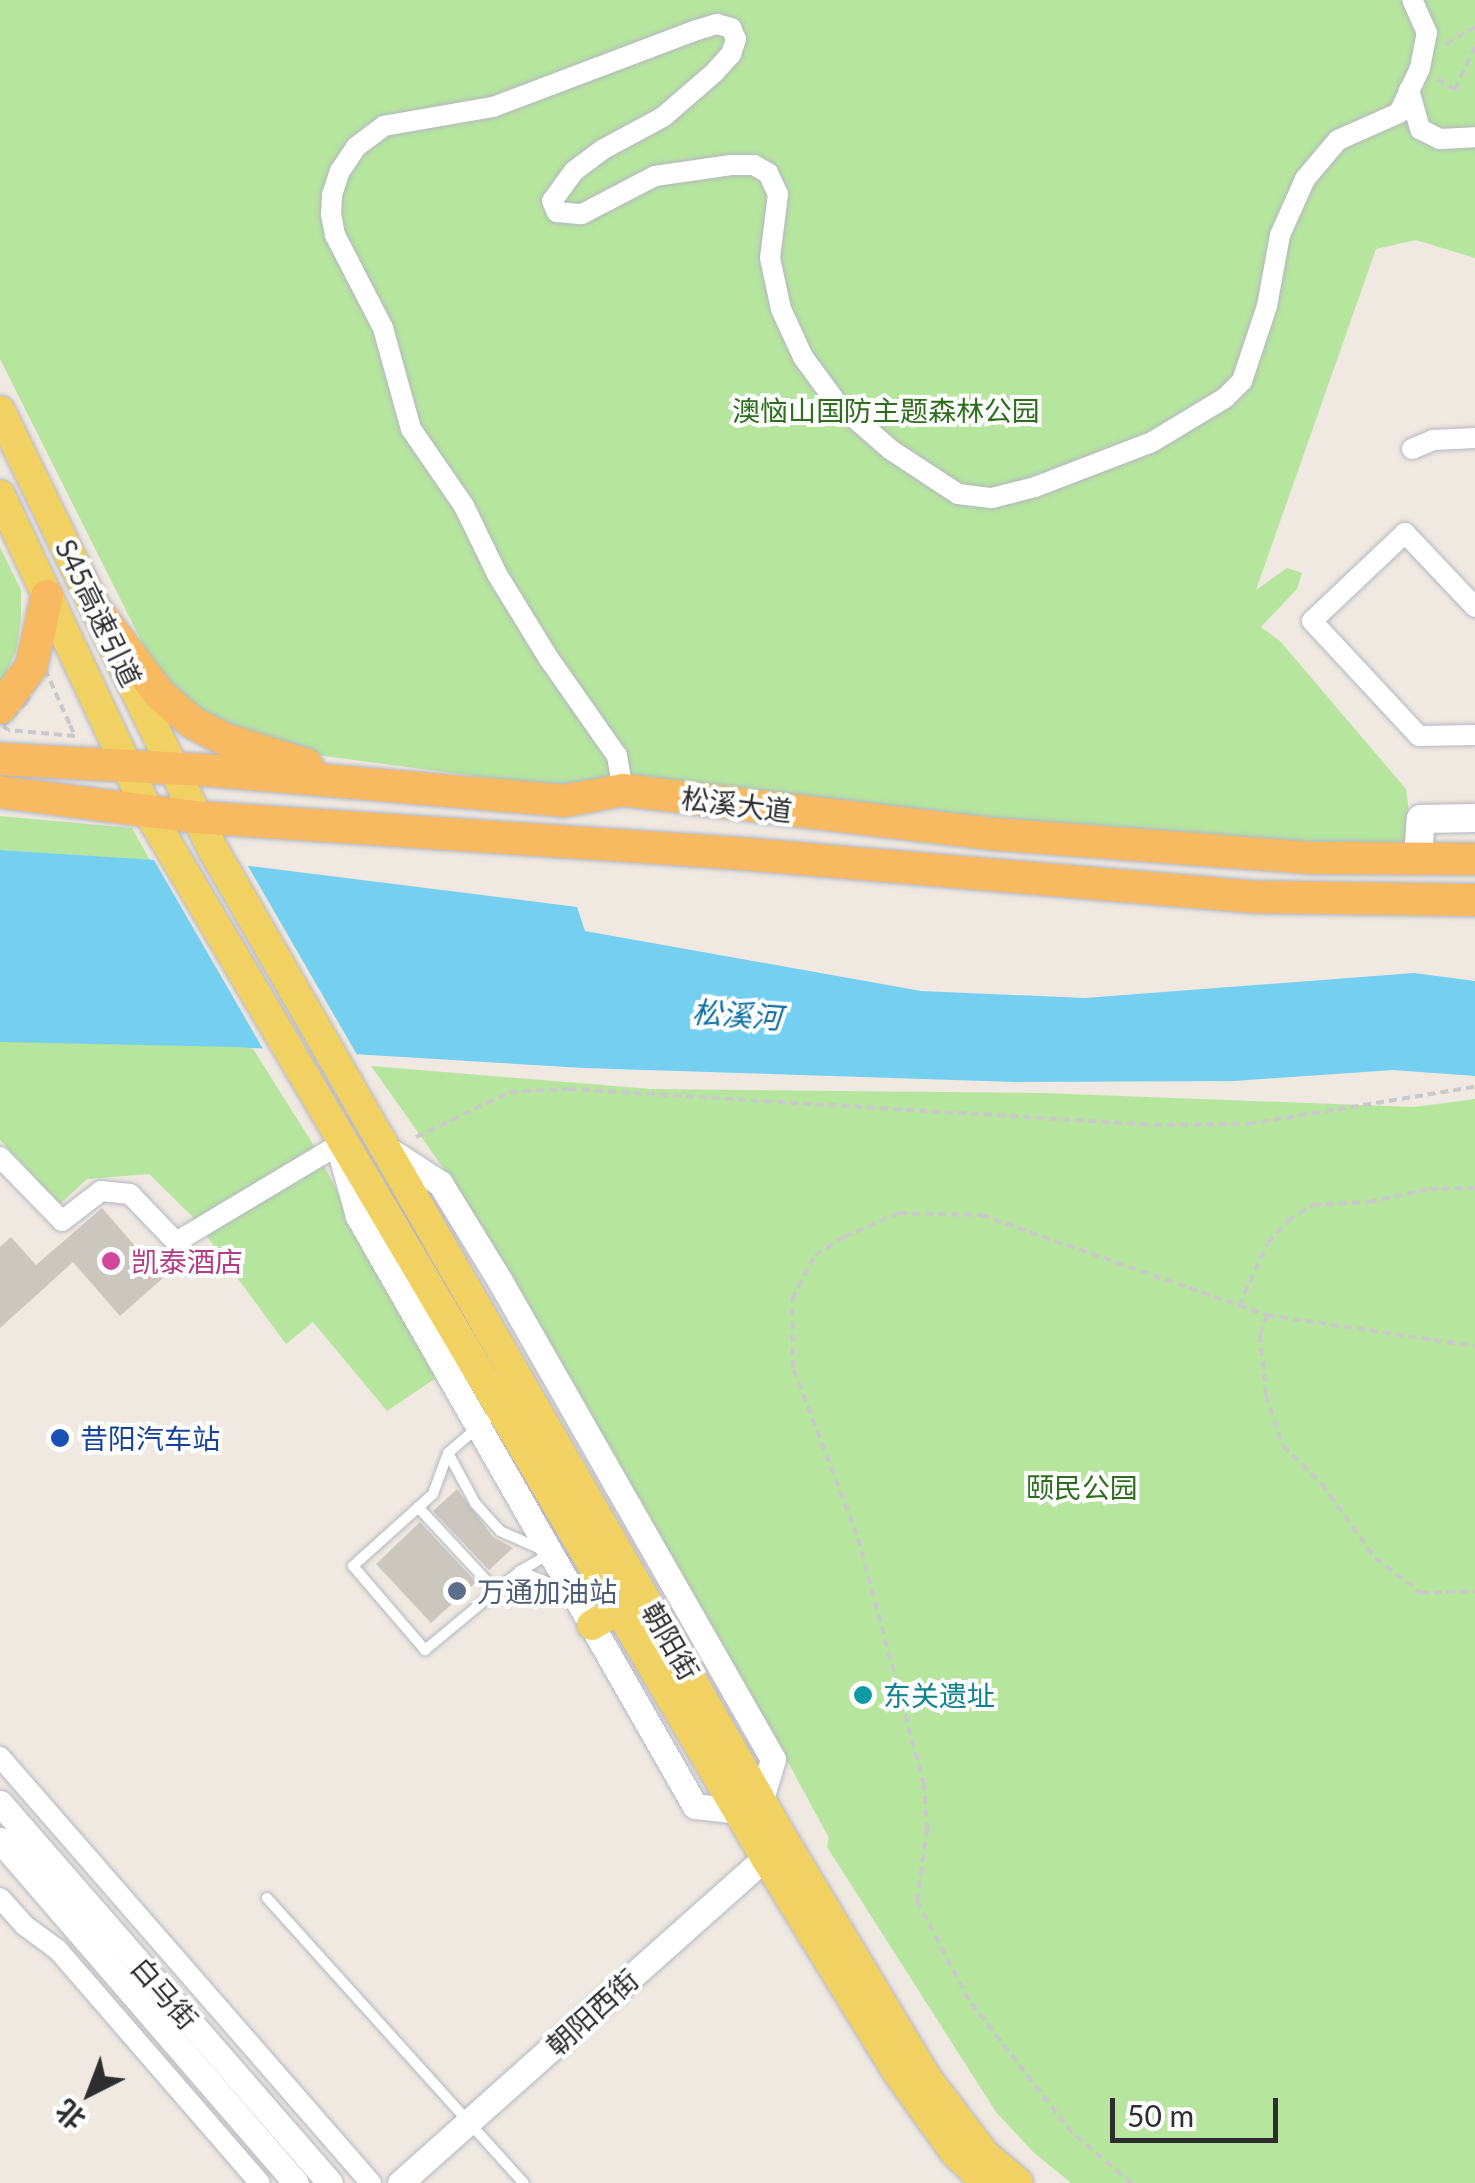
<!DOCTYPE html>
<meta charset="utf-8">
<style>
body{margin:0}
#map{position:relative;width:1475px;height:2183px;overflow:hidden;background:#efe9e1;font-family:Lato,"Noto Sans SC",sans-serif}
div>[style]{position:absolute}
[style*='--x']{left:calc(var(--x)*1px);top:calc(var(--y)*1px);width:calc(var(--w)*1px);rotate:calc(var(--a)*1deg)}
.green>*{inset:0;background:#b6e59e}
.water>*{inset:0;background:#75cff0}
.pier>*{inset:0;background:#efe9e1}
.building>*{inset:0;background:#cbc7bf}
.path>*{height:4px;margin-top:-2px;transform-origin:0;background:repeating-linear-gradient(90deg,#c9c9c9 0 8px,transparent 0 13px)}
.roads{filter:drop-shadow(0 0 2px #b4b7c1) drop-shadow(0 0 2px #b4b7c1)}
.service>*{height:10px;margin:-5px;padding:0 5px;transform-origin:5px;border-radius:5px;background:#fff}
.minor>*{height:20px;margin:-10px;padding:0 10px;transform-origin:10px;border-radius:10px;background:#fff}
.tertiary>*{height:25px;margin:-12.5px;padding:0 12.5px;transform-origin:12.5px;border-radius:12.5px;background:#fff}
.secondary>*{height:28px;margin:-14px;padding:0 14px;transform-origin:14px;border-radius:14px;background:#fff}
.primary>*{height:30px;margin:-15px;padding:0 15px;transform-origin:15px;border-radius:15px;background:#f2d163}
.trunk>*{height:32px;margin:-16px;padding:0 16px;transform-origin:16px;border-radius:16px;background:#f8ba60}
.dots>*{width:28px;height:28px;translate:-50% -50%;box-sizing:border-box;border:5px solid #fff;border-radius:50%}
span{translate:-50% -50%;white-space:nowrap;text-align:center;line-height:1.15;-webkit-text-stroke:8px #fff;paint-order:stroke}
.park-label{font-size:28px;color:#2c6e1b}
.street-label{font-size:28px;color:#2e2e2e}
.hotel-label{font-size:28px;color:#b23c85}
.left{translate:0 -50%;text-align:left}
.transit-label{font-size:28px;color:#164399}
.service-label{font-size:28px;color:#4e5e75}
.culture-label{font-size:28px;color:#0d838f}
.water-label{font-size:30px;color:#0d6fa3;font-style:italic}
.north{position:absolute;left:40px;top:2043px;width:100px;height:100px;-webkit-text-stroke:8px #fff;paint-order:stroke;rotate:222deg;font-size:28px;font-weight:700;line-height:40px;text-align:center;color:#2e2e2e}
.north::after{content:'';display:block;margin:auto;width:35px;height:45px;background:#2e2e2e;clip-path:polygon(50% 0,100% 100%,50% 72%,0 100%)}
.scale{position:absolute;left:1110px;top:2098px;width:168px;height:45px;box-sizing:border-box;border:5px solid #2e2e2e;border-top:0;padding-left:12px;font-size:30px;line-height:35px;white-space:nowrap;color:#2e2e2e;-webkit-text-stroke:8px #fff;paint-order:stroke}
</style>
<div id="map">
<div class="green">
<i style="clip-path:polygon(0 0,1475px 0,1475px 258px,1416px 240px,1376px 249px,1256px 590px,1287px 568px,1302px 573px,1297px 589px,1261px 627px,1280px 641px,1406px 789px,1416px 864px,701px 806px,294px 752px,217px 725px,156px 670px,0 359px)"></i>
<i style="clip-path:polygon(0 547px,21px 590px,21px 620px,16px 651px,0 687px)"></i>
<i style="clip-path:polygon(0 816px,132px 828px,150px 860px,0 850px)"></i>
<i style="clip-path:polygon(0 1018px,240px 1028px,311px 1141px,436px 1378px,387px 1411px,313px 1322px,286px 1344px,192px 1216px,149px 1174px,87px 1179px,60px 1204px,0 1140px)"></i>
<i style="clip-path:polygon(371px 1066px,651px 1089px,1042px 1093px,1414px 1107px,1475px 1099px,1475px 2183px,1071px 2183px,1033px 2152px,996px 2112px,827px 1847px,829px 1838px,777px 1742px,444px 1169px)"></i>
</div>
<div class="water">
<i style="clip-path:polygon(0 850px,250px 866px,577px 907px,585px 931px,921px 991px,1085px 998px,1414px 973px,1475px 981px,1475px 1076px,1393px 1070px,1234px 1081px,1015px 1082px,584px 1068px,237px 1047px,0 1042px)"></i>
</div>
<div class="pier">
<i style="clip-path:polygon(151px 855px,245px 861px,360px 1060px,266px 1054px)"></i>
</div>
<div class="building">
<i style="clip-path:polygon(102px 1208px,163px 1278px,120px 1316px,73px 1262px,0 1328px,0 1247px,11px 1237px,36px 1265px)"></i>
<i style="clip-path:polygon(457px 1489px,493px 1537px,513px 1548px,489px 1570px,433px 1511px)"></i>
<i style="clip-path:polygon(420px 1522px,476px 1582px,431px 1623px,376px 1564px)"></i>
</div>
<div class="path">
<i style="--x:1446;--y:44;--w:34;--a:-30"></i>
<i style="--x:1437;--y:79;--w:21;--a:29"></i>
<i style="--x:1455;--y:89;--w:47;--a:-64.5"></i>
<i style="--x:45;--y:669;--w:61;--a:65.9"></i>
<i style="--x:70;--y:725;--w:12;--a:66"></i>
<i style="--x:75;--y:736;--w:67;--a:-174.9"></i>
<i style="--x:8;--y:730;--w:6;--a:-141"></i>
<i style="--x:3;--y:726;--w:33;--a:-45"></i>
<i style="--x:26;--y:703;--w:39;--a:-61"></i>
<i style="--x:416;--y:1137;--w:104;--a:-25.6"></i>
<i style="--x:510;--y:1092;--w:59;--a:-2.9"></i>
<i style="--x:569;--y:1089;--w:586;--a:3.52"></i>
<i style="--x:1154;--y:1125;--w:94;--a:-0.6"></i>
<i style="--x:1248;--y:1124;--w:230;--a:-9.3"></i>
<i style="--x:1239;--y:1306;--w:69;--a:-65.3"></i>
<i style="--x:1268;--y:1243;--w:30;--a:-48"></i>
<i style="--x:1288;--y:1221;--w:30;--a:-33"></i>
<i style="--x:1313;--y:1205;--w:56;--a:-3.1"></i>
<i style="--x:1369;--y:1202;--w:61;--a:-12.2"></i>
<i style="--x:1429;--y:1189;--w:46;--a:-1.2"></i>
<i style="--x:1267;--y:1315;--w:21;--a:109"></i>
<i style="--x:1260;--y:1335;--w:60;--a:84.3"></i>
<i style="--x:1266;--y:1395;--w:54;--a:71.6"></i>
<i style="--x:1283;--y:1446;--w:54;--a:44.3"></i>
<i style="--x:1322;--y:1484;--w:91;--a:54.4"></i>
<i style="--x:1375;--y:1558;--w:58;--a:37.3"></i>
<i style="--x:1421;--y:1593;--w:54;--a:-2.1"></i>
<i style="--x:1132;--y:2183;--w:78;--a:-140.2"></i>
<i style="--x:1072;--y:2133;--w:168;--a:-127.8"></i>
<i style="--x:969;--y:2000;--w:112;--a:-117.7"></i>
<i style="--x:917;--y:1901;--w:72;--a:-82"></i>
<i style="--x:927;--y:1830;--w:45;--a:-93.8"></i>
<i style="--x:924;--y:1785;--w:259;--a:-105"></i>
<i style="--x:857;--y:1535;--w:179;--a:-111"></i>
<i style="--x:793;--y:1368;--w:69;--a:-90.8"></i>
<i style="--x:792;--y:1299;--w:50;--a:-62.4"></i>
<i style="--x:815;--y:1255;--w:34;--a:-32"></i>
<i style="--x:844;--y:1237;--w:60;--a:-23.6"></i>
<i style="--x:899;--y:1213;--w:82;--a:1.4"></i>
<i style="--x:981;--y:1215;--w:303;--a:19.3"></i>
<i style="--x:1267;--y:1315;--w:210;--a:8.5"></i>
</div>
<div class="roads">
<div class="service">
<i style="--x:499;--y:1409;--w:67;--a:139.2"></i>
<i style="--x:448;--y:1453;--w:44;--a:110.1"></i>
<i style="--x:433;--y:1494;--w:108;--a:138"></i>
<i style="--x:353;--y:1566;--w:111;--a:49.4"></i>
<i style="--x:425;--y:1650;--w:124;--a:-39.7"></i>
<i style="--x:520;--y:1571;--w:36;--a:-30"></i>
<i style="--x:448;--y:1453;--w:57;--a:61.6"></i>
<i style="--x:475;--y:1503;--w:38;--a:48"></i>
<i style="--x:500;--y:1531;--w:45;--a:23.7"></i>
<i style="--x:418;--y:1507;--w:115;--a:47.1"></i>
<i style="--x:520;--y:1571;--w:50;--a:22.4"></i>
<i style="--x:267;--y:1898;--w:384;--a:48"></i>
</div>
<div class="minor">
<i style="--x:1409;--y:90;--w:41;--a:74.2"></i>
<i style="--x:1420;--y:129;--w:22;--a:27"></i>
<i style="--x:1440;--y:139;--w:35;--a:-3"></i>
<i style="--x:1412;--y:449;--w:23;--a:-23"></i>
<i style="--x:1433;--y:440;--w:42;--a:-2.7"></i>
<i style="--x:1475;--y:607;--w:102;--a:-133.4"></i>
<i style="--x:1405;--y:533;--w:128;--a:136.6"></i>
<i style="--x:1312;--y:621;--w:157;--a:47.1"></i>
<i style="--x:1419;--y:736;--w:56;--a:-1"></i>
<i style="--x:623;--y:790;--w:35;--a:-100"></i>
<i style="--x:617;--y:756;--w:118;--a:-125"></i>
<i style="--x:549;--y:659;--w:100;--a:-121.5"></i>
<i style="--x:497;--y:574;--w:76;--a:-115.9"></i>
<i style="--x:464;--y:506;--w:93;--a:-124.5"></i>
<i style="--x:411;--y:429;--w:105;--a:-105.5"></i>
<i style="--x:383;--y:328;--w:105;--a:-117.3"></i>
<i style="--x:335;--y:235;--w:20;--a:-101"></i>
<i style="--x:331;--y:215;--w:20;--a:-87"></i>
<i style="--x:332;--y:195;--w:25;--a:-72"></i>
<i style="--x:340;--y:171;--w:29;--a:-56"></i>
<i style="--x:356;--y:147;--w:35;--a:-37"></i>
<i style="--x:384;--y:126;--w:111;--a:-9.9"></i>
<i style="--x:493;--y:107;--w:218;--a:-20.7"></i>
<i style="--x:697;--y:30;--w:21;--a:-17"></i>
<i style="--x:717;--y:24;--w:15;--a:16"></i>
<i style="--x:731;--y:28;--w:12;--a:66"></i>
<i style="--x:736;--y:39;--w:16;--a:108"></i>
<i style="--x:731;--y:54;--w:24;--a:132"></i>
<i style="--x:715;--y:72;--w:69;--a:139.1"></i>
<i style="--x:663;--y:117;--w:69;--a:151.6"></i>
<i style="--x:602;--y:150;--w:35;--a:143"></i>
<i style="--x:574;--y:171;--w:37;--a:126"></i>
<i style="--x:552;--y:201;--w:12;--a:66"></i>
<i style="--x:557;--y:212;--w:25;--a:5"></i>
<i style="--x:582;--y:214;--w:82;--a:-27.5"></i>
<i style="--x:655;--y:176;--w:77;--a:-8.2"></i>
<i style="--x:731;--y:165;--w:23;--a:0"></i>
<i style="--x:754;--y:165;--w:16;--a:30"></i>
<i style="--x:768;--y:173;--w:23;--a:65"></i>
<i style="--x:778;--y:194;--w:64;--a:97.1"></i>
<i style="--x:770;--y:258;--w:52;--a:77.8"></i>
<i style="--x:781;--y:309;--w:53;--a:65.4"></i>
<i style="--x:803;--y:357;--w:56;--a:53.7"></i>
<i style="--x:836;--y:402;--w:73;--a:41.1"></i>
<i style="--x:891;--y:450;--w:80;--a:33.3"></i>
<i style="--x:958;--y:494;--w:34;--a:7"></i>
<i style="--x:992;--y:498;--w:44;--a:-14.3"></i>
<i style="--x:1035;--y:487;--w:125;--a:-21"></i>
<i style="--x:1152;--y:442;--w:85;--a:-31.1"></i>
<i style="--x:1225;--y:398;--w:24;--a:-45"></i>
<i style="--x:1242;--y:381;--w:79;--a:-71.6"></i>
<i style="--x:1267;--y:306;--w:72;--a:-79.6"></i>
<i style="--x:1280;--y:235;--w:61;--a:-65.9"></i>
<i style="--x:1305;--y:179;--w:51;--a:-49.8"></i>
<i style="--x:1338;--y:140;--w:67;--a:-23.9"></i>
<i style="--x:1399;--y:113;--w:50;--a:-65"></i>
<i style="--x:1420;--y:68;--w:36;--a:-79"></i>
<i style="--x:1427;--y:33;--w:36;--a:-114"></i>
<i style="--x:0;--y:1157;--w:89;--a:45.9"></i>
<i style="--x:62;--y:1221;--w:49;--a:-37.6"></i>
<i style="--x:101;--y:1191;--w:29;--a:6"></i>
<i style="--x:130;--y:1194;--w:66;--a:46.2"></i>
<i style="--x:176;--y:1242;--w:197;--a:-30.9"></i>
<i style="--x:0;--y:1757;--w:565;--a:48.95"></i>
<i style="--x:0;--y:1898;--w:36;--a:48"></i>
<i style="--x:24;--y:1925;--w:42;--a:36.3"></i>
<i style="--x:58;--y:1950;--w:308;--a:49.1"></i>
</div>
<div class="tertiary">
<i style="--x:339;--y:1148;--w:71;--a:74.4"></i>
<i style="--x:358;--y:1216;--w:679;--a:60.27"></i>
<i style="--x:695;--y:1806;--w:44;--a:6.5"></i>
<i style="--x:389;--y:1150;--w:61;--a:32.9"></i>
<i style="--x:440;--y:1183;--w:115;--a:58.5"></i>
<i style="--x:500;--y:1281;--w:550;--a:60.27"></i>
<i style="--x:773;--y:1759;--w:42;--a:106.7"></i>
<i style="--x:0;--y:1803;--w:503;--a:49.03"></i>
<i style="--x:0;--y:1840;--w:453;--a:49.2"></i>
<i style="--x:400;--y:2183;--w:505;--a:-41.71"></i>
</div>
<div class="secondary">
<i style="--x:1418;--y:858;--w:39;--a:-86"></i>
<i style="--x:1421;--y:819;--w:54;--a:-1.1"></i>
</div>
<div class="primary">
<i style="--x:0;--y:411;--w:489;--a:64.1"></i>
<i style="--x:214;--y:851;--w:1142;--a:60.07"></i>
<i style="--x:784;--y:1841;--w:278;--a:59"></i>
<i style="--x:927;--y:2079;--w:96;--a:52.7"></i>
<i style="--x:985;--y:2155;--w:43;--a:40.3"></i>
<i style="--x:0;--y:495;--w:349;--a:64.9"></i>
<i style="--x:148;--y:811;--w:1216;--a:59.45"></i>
<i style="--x:766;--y:1858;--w:250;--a:58.4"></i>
<i style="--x:897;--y:2071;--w:100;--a:54.4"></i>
<i style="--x:955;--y:2152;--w:45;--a:44.1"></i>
<i style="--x:592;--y:1625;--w:33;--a:-31"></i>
</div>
<div class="trunk">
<i style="--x:100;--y:615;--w:100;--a:53.1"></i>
<i style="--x:160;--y:695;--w:43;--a:40.3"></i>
<i style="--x:193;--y:723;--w:35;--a:27"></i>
<i style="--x:224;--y:739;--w:87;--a:17.4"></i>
<i style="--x:0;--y:708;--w:51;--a:-52.9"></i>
<i style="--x:31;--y:667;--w:73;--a:-77.3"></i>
<i style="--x:0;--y:759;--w:205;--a:3.1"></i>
<i style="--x:205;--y:770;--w:359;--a:4.9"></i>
<i style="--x:563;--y:801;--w:61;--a:-10.4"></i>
<i style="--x:623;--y:790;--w:373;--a:6.8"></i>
<i style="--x:993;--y:834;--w:322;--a:4.3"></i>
<i style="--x:1314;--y:858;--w:161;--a:0.4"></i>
<i style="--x:0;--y:792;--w:196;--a:7.3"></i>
<i style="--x:194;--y:817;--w:540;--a:3.82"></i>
<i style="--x:733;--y:853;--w:524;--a:4.82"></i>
<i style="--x:1255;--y:897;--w:220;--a:0.8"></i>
</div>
</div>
<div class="dots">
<i style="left:111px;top:1261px;background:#d1479c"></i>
<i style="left:60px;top:1438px;background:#1a4fb4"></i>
<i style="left:457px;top:1591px;background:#5c6f8a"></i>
<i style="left:863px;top:1695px;background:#0f9aa8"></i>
</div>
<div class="park-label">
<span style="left:886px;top:410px">澳恼山国防主题森林公园</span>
<span style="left:1082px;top:1487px">颐民公园</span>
</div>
<div class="street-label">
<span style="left:99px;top:613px;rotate:64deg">S45高速引道</span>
<span style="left:737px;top:804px;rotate:7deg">松溪大道</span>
<span style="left:671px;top:1641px;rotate:60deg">朝阳街</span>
<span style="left:165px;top:1993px;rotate:49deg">白马街</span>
<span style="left:592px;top:2012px;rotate:-42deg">朝阳西街</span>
</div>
<div class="hotel-label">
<span class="left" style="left:131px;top:1261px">凯泰酒店</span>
</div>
<div class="transit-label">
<span class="left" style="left:80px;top:1438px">昔阳汽车站</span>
</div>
<div class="service-label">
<span class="left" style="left:477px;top:1591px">万通加油站</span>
</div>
<div class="culture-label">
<span class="left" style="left:883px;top:1695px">东关遗址</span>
</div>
<div class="water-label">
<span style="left:737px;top:1014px;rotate:4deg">松溪河</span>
</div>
<div class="north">北</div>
<div class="scale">50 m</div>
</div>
